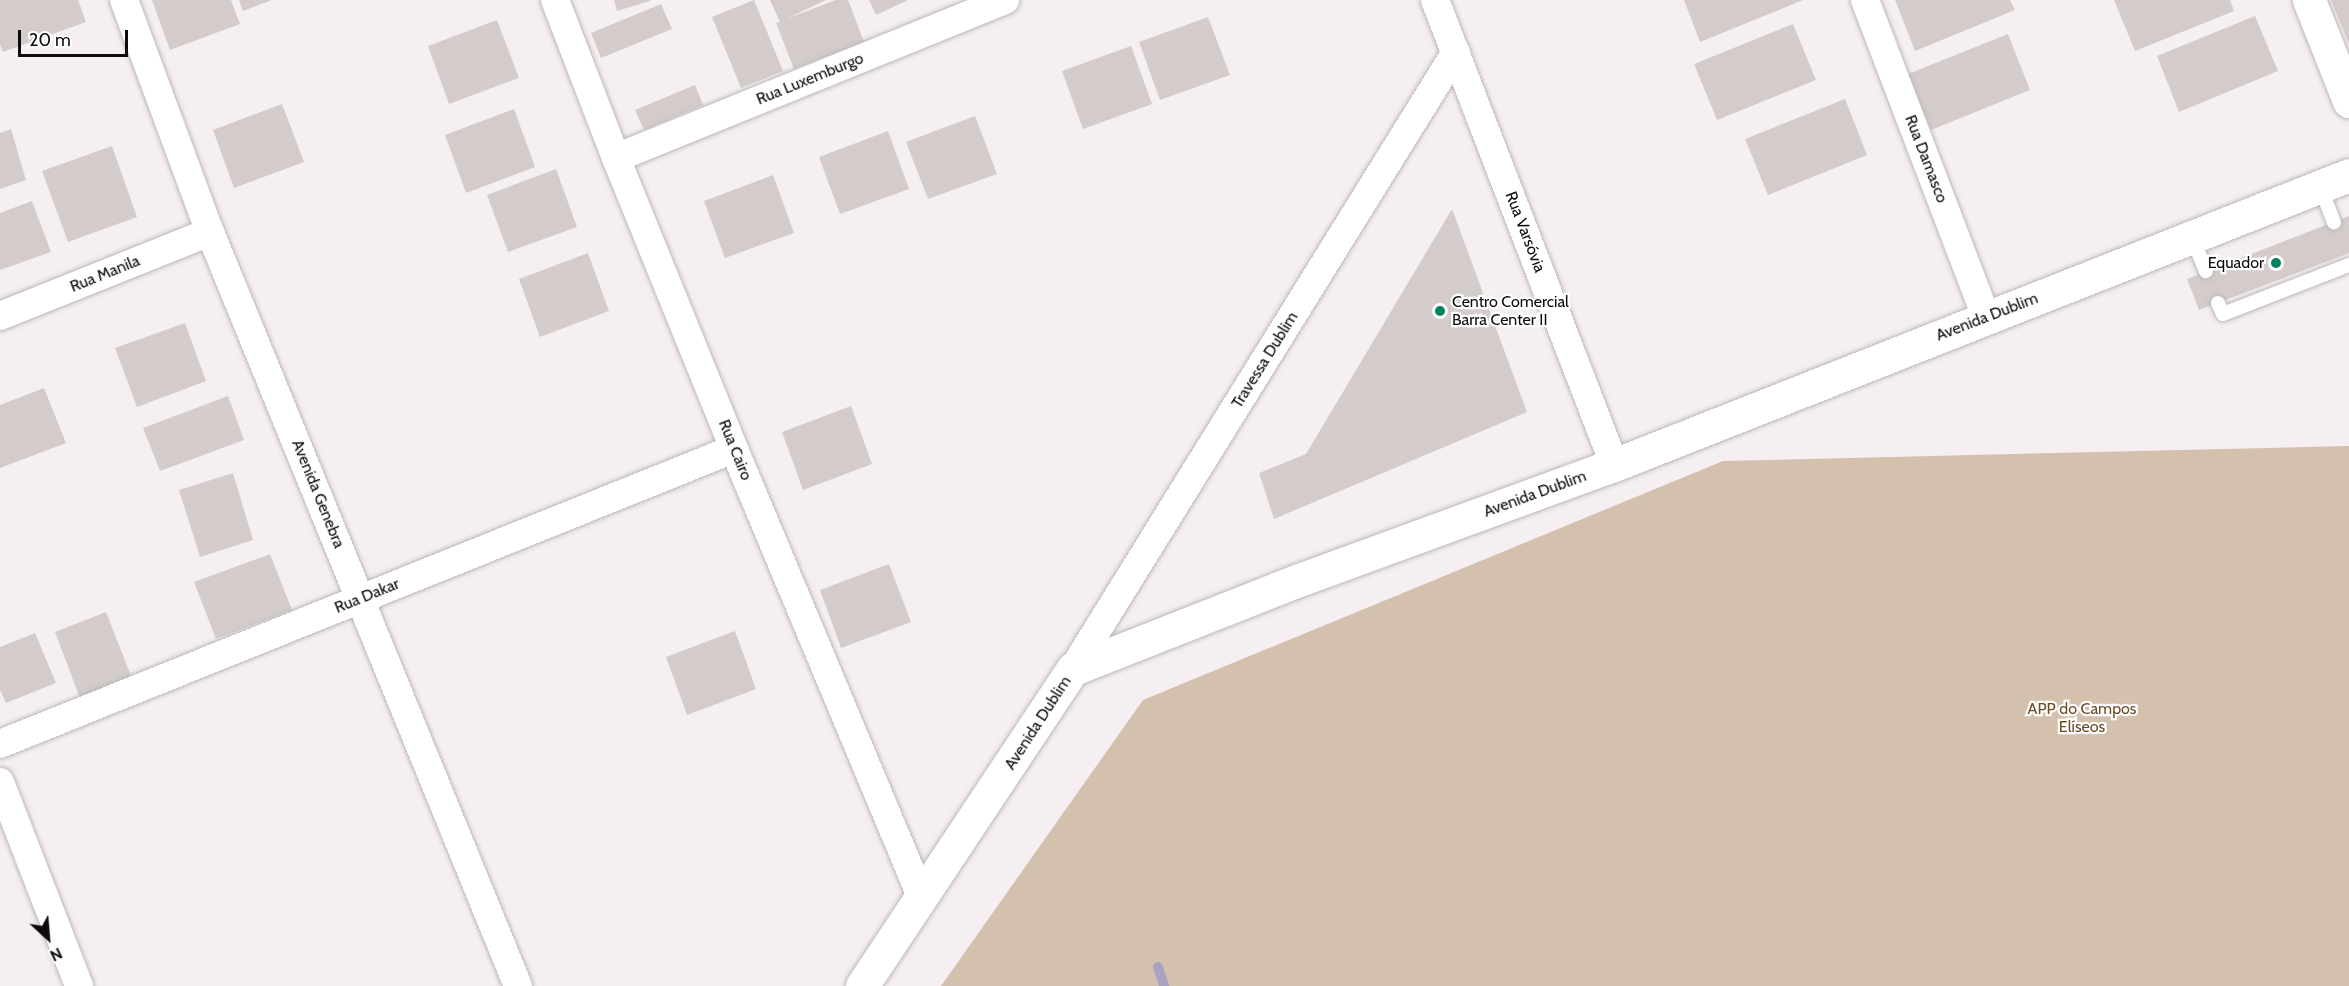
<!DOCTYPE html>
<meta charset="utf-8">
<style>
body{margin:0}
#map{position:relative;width:2349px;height:986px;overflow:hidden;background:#f6eff1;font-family:Cabin,sans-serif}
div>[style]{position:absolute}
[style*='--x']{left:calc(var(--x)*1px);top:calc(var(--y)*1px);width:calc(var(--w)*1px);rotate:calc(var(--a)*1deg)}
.green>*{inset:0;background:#d3c1ae}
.stream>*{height:10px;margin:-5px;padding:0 5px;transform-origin:5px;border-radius:5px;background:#aba2bf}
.building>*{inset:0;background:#d3ccca}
.roads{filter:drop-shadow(0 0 2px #beb7b9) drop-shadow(0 0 2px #beb7b9)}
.lane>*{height:14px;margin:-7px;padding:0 7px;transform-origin:7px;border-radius:7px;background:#fff}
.street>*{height:28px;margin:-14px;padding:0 14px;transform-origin:14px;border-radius:14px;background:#fff}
.secondary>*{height:33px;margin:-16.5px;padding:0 16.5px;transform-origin:16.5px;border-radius:16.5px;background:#fff}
.dots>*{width:16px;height:16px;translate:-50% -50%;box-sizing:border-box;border:3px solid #fff;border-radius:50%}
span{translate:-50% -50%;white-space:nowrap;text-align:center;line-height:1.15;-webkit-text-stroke:4.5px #fff;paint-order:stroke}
.street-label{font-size:16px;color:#0d0b0b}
.poi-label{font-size:16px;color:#0d0b0b}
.right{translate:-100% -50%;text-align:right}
.left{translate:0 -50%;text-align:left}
.park-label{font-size:16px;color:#6e4d24}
.north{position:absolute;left:18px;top:908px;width:60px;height:60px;-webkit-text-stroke:4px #fff;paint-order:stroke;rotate:154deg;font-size:16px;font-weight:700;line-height:24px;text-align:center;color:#0d0b0b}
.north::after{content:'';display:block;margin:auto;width:21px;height:27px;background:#0d0b0b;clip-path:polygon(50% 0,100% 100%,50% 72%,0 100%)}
.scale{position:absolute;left:18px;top:30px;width:110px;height:27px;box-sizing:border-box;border:3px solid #0d0b0b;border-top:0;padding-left:8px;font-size:18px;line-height:21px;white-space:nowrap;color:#0d0b0b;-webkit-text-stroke:4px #fff;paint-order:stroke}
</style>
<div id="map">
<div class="green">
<i style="clip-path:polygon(2349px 446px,2349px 986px,941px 986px,1143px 700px,1723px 461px)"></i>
</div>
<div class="stream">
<i style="--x:1158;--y:967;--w:20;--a:72"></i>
</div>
<div class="building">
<i style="clip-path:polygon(0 0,78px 0,86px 22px,3px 52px,0 44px)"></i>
<i style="clip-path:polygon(152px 0,231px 0,240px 24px,170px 50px)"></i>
<i style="clip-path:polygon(239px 0,272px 0,243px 11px)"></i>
<i style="clip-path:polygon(614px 0,650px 0,650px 1px,617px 11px)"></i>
<i style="clip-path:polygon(754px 0,783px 71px,741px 88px,712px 17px)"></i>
<i style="clip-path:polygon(770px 0,826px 0,786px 19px,836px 0,848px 0,864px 42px,794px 69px,776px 23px,780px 22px)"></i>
<i style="clip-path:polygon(869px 0,908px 0,876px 15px)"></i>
<i style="clip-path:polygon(1684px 0,1803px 0,1700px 42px)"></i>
<i style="clip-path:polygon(1895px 0,2010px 0,2015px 10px,1915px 51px)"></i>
<i style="clip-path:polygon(2114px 0,2230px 0,2234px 11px,2135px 51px)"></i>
<i style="clip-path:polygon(2331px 0,2349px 0,2349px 44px)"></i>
<i style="clip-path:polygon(661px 4px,672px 29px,601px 58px,591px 33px)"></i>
<i style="clip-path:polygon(2255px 16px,2278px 71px,2179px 112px,2157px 56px)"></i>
<i style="clip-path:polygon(1208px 17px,1230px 75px,1160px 100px,1139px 42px)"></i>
<i style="clip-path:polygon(497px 20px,519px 78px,449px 104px,428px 46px)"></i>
<i style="clip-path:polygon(1793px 24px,1816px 80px,1717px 120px,1694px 64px)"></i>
<i style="clip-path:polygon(2008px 34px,2030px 90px,1931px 130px,1908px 74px)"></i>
<i style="clip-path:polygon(1131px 46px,1152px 104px,1083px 129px,1062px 71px)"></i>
<i style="clip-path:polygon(695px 85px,703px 105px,644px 130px,635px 110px)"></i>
<i style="clip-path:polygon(1845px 99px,1867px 155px,1768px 195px,1745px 139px)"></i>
<i style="clip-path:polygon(282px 104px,304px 162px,234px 188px,213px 130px)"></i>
<i style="clip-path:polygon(514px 109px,535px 167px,466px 193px,445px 135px)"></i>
<i style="clip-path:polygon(975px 116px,997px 174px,928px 199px,906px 142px)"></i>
<i style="clip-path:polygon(11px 129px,26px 180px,0 189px,0 133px)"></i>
<i style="clip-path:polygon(888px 131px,909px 189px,840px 214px,819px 157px)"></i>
<i style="clip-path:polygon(112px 146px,137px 217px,68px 242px,42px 171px)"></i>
<i style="clip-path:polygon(556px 169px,577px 227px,508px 252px,487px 195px)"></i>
<i style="clip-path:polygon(773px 175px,794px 233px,725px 258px,704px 201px)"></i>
<i style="clip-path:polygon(32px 201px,51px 252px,0 270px,0 213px)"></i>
<i style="clip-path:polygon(1452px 209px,1527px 412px,1274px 519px,1259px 473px,1306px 454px)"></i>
<i style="clip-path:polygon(2349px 216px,2349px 253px,2199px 310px,2187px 279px)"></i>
<i style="clip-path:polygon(588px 253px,609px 311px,540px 337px,519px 279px)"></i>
<i style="clip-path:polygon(185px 323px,206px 381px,137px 407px,115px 348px)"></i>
<i style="clip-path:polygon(44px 388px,66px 443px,0 468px,0 405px)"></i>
<i style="clip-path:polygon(228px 396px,244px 440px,160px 471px,143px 428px)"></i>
<i style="clip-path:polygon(851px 406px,872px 464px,803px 490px,782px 432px)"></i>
<i style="clip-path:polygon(233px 473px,253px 540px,200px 557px,179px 490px)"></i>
<i style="clip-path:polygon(270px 554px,292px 610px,216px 639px,194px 582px)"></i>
<i style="clip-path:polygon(889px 564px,911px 622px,841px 648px,820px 590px)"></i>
<i style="clip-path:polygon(106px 612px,133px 681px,81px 701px,55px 632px)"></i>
<i style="clip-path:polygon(735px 631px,756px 689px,687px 715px,666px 657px)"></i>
<i style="clip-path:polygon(35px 633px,56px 683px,6px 703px,0 690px,0 647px)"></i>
</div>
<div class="roads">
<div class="lane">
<i style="--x:2320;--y:186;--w:39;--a:69"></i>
<i style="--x:2192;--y:237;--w:37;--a:68"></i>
<i style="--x:2218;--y:303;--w:12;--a:66"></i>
<i style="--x:2223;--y:314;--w:135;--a:-21.3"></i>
</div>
<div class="street">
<i style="--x:124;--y:0;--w:247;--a:69.7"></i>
<i style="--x:210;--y:232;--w:814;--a:67.78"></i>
<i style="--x:555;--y:0;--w:169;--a:68.9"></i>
<i style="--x:616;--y:158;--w:314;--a:67.9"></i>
<i style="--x:734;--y:449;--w:487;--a:67.3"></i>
<i style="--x:1435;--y:0;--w:498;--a:68.9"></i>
<i style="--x:1865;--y:0;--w:339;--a:69.1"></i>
<i style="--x:616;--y:158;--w:420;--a:-22.1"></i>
<i style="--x:0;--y:316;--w:226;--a:-21.8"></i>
<i style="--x:1073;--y:669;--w:726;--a:-58.17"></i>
<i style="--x:0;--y:744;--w:791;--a:-21.9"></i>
<i style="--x:0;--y:782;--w:219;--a:68.8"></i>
</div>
<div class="secondary">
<i style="--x:2309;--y:0;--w:109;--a:68.4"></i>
<i style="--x:862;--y:986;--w:381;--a:-56.4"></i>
<i style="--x:1073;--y:669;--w:243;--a:-21.5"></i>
<i style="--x:1299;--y:580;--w:335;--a:-20.1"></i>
<i style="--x:1614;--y:465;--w:790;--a:-21.53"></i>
</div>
</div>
<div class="dots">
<i style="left:2276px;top:263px;background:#058160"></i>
<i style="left:1440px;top:311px;background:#058160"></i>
</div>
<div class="street-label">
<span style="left:810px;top:79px;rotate:-22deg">Rua Luxemburgo</span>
<span style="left:1926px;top:159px;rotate:69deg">Rua Damasco</span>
<span style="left:1525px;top:232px;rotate:69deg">Rua Varsóvia</span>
<span style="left:105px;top:274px;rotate:-22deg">Rua Manila</span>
<span style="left:1987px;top:317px;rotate:-21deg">Avenida Dublim</span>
<span style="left:1265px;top:360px;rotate:-58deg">Travessa Dublim</span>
<span style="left:735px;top:450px;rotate:68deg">Rua Cairo</span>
<span style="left:318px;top:494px;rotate:68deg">Avenida Genebra</span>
<span style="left:1535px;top:494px;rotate:-20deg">Avenida Dublim</span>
<span style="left:367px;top:596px;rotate:-22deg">Rua Dakar</span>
<span style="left:1038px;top:723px;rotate:-57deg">Avenida Dublim</span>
</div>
<div class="poi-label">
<span class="right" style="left:2264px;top:263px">Equador</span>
<span class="left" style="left:1452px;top:311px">Centro Comercial<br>Barra Center II</span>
</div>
<div class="park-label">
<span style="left:2082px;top:718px">APP do Campos<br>Elíseos</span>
</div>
<div class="north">N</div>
<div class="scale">20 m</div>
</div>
